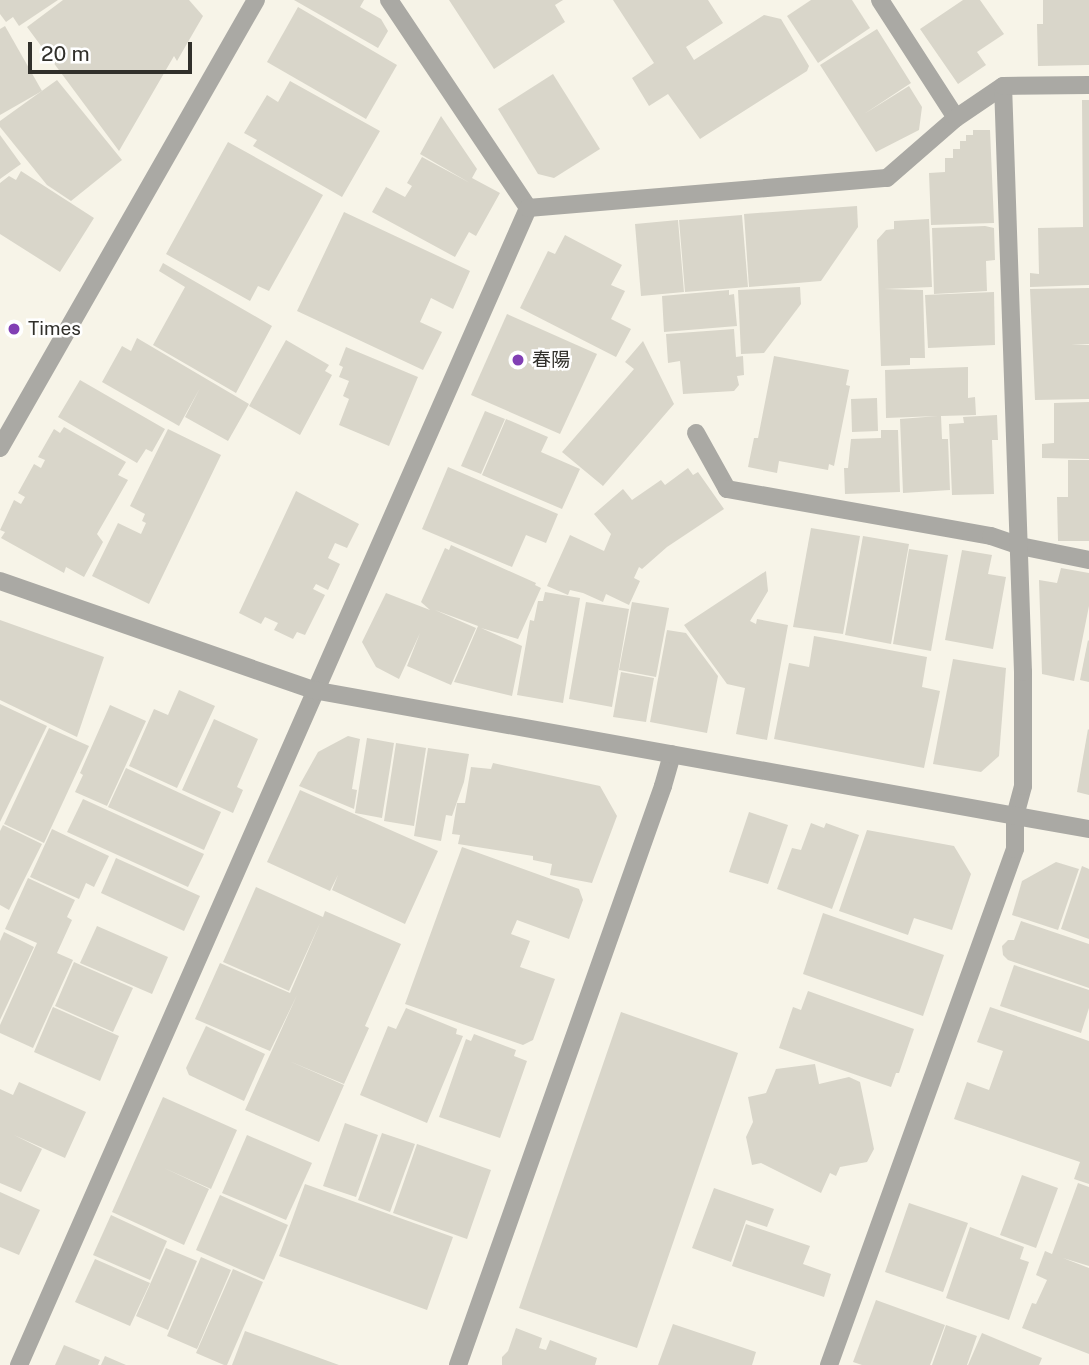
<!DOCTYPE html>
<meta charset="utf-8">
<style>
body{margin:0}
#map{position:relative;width:1089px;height:1365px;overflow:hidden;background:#f7f4e8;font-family:"Public Sans","Noto Sans JP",sans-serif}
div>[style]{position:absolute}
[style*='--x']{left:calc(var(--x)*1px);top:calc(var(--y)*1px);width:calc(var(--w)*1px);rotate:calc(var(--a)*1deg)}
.building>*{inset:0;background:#d9d6ca}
.minor>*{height:18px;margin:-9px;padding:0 9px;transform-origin:9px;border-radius:9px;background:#aaa9a4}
.tertiary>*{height:18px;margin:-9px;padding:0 9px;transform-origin:9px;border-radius:9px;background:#aaa9a4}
.dots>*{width:19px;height:19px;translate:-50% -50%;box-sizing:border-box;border:4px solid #fff;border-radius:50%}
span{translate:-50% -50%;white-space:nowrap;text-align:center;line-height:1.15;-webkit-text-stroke:5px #fff;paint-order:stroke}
.poi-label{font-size:19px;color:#31302b}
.left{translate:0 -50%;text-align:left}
.scale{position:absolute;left:28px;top:42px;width:164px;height:32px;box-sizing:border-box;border:4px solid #31302b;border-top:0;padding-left:9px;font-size:21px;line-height:24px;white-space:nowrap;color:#31302b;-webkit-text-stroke:5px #fff;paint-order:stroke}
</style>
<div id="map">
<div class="building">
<i style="clip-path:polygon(0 0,58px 0,19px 26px,13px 17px,6px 22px,0 14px)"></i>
<i style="clip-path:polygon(63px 0,189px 0,203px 16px,177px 61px,174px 56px,119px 151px,27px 27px)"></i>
<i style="clip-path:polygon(294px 0,364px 0,360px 7px,381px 19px,388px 31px,378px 48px)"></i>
<i style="clip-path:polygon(449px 0,563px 0,555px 5px,565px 22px,494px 69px)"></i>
<i style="clip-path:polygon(613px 0,708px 0,723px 23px,686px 47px,694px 60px,764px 15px,781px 19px,809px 66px,807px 71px,700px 139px,668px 94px,649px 106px,632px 78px,654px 63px)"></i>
<i style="clip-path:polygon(811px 0,852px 0,870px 28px,818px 63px,787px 16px)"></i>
<i style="clip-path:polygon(963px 0,980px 0,1004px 34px,977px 52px,986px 65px,958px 84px,920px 29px)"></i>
<i style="clip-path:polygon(1043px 0,1089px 0,1089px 65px,1038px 66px,1037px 24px,1043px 24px)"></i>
<i style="clip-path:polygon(298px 7px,397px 65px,366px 119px,267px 62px)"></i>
<i style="clip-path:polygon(5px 26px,42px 91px,0 115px,0 29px)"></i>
<i style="clip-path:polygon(877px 29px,911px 83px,864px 114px,909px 86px,922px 107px,919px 130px,876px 152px,820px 65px)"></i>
<i style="clip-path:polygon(553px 74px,600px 149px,554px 178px,538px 174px,498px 109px)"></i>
<i style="clip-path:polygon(57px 80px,122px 160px,71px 201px,47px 185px,0 127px,0 121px)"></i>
<i style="clip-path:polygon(290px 81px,380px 131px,342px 197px,253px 146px,257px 140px,244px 133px,267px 95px,278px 102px)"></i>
<i style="clip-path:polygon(1082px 100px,1089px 100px,1089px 285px,1030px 287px,1030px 273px,1039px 274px,1038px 228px,1083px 227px)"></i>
<i style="clip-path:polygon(441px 116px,477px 169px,472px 178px,500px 193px,476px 236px,469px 232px,455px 257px,372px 212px,386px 187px,405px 197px,412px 186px,407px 183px,422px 157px,470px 183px,420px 154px)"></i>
<i style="clip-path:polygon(973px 130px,990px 130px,994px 223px,931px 225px,929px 173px,945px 172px,945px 158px,953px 158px,953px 149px,960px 149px,960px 141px,966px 141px,966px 135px,973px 135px)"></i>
<i style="clip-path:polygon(0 135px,21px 164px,0 179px)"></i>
<i style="clip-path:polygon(228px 142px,323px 195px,269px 291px,258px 286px,250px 301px,166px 254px)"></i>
<i style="clip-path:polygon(21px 171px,94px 218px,60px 272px,0 234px,0 183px,9px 176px,16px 180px)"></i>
<i style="clip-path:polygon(857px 206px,858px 227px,821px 281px,749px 287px,744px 214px)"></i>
<i style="clip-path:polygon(344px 212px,470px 271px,453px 309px,431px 298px,420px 322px,442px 332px,423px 370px,297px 311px)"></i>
<i style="clip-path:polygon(742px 215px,748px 287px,685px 292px,679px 220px)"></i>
<i style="clip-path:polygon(929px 219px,932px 287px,884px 289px,923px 290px,925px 358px,910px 358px,910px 365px,881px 366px,877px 240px,886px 230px,894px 229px,894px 221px)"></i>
<i style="clip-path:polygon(678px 220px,684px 292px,641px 296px,635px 224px)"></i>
<i style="clip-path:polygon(985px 226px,994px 228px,995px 260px,986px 261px,987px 291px,934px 294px,932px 228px)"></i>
<i style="clip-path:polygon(565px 235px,622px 265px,611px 285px,625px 291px,611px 319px,631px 329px,616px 357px,520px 308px,548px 251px,555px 254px)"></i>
<i style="clip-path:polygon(163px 263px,272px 326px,236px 393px,153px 345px,185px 287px,159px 271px)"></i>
<i style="clip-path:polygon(800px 287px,801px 304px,764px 353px,741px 354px,738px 290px)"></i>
<i style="clip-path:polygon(1089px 288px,1089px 344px,1071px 344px,1089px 345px,1089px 399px,1035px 400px,1030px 289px)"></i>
<i style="clip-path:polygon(729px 290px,729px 295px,734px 294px,737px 326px,664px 332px,662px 296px)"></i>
<i style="clip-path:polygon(994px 292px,995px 345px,928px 348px,925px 295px)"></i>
<i style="clip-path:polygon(507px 314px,597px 354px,560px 434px,471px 395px)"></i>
<i style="clip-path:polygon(734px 329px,736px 357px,743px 356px,744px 375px,737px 376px,739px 385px,734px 391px,683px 394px,680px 361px,668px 363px,666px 334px)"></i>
<i style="clip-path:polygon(137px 338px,249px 404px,228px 441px,185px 417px,200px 388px,179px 426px,102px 382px,122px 346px,131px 351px)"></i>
<i style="clip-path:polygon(286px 340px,329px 365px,325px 371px,332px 375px,300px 435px,249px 406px)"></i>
<i style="clip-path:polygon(643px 341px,674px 404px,603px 486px,562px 452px,634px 369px,625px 362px)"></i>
<i style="clip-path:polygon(346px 347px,418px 377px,389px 446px,339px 425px,349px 399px,343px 396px,349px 381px,339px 377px,343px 367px,339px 365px)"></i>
<i style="clip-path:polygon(774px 356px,849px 370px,846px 385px,850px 386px,834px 466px,829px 464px,828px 470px,779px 461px,777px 473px,748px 467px,754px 438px,758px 438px)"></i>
<i style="clip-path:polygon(968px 367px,968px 398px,975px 397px,976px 415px,941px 416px,942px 439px,948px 439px,950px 490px,903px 493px,900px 419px,938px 416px,886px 418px,885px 370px)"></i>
<i style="clip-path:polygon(80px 380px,165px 429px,152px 452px,146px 449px,137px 463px,58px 417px)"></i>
<i style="clip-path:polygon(877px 398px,878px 431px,852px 432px,851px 399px)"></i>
<i style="clip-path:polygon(1089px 402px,1089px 459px,1042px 458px,1042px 444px,1054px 443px,1054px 403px)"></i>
<i style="clip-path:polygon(485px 411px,505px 419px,481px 474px,461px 466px)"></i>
<i style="clip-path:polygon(997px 415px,998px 440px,992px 440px,994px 494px,952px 495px,949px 424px,964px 423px,963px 417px)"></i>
<i style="clip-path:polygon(506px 419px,548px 437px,541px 452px,580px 469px,562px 509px,482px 475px)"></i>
<i style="clip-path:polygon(64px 427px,126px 462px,118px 475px,128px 480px,97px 534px,103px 542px,84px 577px,66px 567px,64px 573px,1px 538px,5px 532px,0 530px,14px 500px,21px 504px,25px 497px,18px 493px,34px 464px,41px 468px,45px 460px,38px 457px,54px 429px,60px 433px)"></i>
<i style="clip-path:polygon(168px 429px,221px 455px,149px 604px,92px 576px,118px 523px,141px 534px,146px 523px,142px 521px,145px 514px,130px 506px)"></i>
<i style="clip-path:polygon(881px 430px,898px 430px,900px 492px,845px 494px,844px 468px,848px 468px,851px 439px,881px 438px)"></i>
<i style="clip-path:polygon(1068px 460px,1089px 460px,1089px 541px,1058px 541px,1057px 497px,1068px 497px)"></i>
<i style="clip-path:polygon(448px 467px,558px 514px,546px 543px,526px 535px,512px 567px,422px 529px)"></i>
<i style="clip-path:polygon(688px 468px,693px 475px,698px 472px,724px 509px,667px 547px,642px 569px,639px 567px,634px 578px,640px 581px,629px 605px,606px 594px,603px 602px,583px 593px,570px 590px,568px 595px,547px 586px,570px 535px,604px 551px,611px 534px,594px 514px,623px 489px,632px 500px,661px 480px,665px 485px)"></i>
<i style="clip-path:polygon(296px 491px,359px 524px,347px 548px,335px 543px,328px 558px,340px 564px,328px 590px,316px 584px,313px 589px,325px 595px,305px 635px,297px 632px,293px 639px,274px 630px,278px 623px,265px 617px,261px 624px,239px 613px)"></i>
<i style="clip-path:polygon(811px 528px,860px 536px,843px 634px,793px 627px)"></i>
<i style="clip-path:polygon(863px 536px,909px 544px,891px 644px,845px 635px)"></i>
<i style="clip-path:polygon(451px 545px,536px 583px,535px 585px,541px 588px,518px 639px,481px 628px,522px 646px,512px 696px,454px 682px,478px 626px,435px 610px,476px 628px,451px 685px,407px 666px,420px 633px,399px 679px,376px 667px,362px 642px,386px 593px,430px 610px,421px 602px,445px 548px,449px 550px)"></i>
<i style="clip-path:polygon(909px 549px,948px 555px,931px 651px,893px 644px)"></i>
<i style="clip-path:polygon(962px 550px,992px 555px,988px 574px,1006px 577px,993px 649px,945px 640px)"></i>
<i style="clip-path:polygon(1061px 568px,1089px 573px,1089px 606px,1074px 681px,1042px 674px,1039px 580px,1057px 583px)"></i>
<i style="clip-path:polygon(766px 571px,768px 591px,750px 621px,756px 624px,757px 619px,788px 625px,767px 740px,736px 734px,745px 688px,727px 684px,684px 625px)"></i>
<i style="clip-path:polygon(545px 592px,580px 598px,563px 703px,517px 695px,530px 620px,534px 621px,538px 601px,543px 601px)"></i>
<i style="clip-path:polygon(586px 602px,629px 609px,612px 707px,569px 699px)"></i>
<i style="clip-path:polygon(632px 602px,669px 608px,656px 677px,619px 670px)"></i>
<i style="clip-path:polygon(0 620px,104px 657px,77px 737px,0 700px)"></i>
<i style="clip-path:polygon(667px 630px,686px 633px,718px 676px,707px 733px,650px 722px)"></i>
<i style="clip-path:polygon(814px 636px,927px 657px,922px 687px,940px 691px,924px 768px,774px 739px,789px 663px,809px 667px)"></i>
<i style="clip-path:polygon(1088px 640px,1089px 641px,1089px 682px,1080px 680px)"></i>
<i style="clip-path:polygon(953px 659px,1006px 668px,999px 756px,981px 772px,933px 764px)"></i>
<i style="clip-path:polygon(621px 672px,654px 678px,646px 722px,613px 717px)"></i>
<i style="clip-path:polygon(179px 690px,215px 706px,177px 788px,129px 766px,154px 709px,168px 715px)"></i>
<i style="clip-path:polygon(0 704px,47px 726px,0 822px)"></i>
<i style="clip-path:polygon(110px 705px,146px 721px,107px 806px,75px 792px,83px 775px,80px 773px)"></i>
<i style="clip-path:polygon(214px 719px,258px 739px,237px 787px,243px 790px,233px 813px,182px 790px)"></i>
<i style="clip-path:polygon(49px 728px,89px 746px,44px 843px,4px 824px)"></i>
<i style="clip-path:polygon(1088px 729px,1089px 730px,1089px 795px,1077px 792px)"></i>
<i style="clip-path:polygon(348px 736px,360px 739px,352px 789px,357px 790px,354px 809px,299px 786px,318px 752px)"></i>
<i style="clip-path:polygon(367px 738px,394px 743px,382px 818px,355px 813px)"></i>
<i style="clip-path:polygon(396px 743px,426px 748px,414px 826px,384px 821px)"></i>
<i style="clip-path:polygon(428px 748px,469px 754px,464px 782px,452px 816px,446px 815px,441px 841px,414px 836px)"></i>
<i style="clip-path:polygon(493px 763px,600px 786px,617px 816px,592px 883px,550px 875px,552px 864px,533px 860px,533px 856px,458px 844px,460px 835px,452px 834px,457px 803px,465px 803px,471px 767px,491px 769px)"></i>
<i style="clip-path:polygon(126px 768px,221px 812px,204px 850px,108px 807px)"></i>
<i style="clip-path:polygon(300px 790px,438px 851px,405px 924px,332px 890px,338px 875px,330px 891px,267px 862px)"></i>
<i style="clip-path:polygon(83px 799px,204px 854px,188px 887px,67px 832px)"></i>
<i style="clip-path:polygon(749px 812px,788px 825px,768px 884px,729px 872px)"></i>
<i style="clip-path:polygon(811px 823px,824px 828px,826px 823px,859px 835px,832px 909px,777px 889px,792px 848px,801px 850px)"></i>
<i style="clip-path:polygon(3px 825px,42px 844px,9px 910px,0 905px,0 831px)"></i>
<i style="clip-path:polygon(52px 829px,109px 856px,94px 887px,86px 883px,79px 899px,30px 877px)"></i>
<i style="clip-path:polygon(867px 830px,954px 846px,971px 874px,952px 930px,914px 918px,908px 935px,839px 911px)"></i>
<i style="clip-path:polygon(462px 847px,579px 889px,583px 900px,569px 939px,517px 920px,511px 934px,530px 941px,520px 967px,555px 979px,533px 1040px,523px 1045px,405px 1004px)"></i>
<i style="clip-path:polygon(116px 858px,200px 896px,184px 931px,101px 893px)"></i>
<i style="clip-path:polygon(1056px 862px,1079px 869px,1058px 930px,1012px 915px,1022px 881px)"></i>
<i style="clip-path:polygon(1082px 866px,1089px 869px,1089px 939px,1061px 929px)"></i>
<i style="clip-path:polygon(28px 878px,75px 900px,67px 917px,72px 920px,57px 953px,73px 960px,33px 1048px,0 1033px,0 1025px,37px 943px,5px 929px)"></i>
<i style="clip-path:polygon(256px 887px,323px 917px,325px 911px,401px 944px,365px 1026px,369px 1028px,344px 1084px,289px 1061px,344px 1085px,319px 1142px,245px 1110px,297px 995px,270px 1051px,195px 1019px,220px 963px,290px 993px,320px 923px,289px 991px,223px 962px)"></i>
<i style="clip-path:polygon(823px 913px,944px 955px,923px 1016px,803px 974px)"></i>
<i style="clip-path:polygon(1021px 921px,1089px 944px,1089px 988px,1008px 960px,1003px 955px,1002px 946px,1008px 940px,1014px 940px)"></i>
<i style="clip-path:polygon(97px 926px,168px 957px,152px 994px,80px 963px)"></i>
<i style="clip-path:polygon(4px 932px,34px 947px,0 1020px,0 941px)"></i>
<i style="clip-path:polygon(74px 962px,133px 988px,113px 1032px,55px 1006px)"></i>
<i style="clip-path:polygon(1014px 965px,1089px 990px,1089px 1008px,1081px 1033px,1000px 1006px)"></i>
<i style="clip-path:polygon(808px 991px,914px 1029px,899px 1073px,896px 1073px,891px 1087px,779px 1048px,793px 1007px,801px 1010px)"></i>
<i style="clip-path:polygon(53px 1007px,119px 1036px,100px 1081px,34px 1052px)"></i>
<i style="clip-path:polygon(990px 1007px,1089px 1041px,1089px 1184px,1074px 1179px,1080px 1162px,954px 1119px,967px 1082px,989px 1090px,1003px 1051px,977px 1042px)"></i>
<i style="clip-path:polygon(406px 1008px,457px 1029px,456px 1034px,463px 1036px,427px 1123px,360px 1095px,388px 1026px,396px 1029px)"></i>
<i style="clip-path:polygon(621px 1012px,738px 1053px,637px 1348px,519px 1308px)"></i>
<i style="clip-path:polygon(206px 1026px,265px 1054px,244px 1101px,189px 1075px,186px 1068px)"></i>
<i style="clip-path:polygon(474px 1034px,516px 1050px,514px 1056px,527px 1061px,500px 1138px,439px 1117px,466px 1039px,471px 1041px)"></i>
<i style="clip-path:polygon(815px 1064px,819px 1084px,849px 1077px,860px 1082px,874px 1149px,867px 1162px,840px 1167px,836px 1176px,830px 1173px,821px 1193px,761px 1163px,752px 1165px,746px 1137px,753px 1122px,748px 1097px,766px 1093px,776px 1069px)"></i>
<i style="clip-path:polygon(19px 1082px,86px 1112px,65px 1158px,14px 1135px,42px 1149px,21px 1192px,0 1183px,0 1089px,13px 1095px)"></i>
<i style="clip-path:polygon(163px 1097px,237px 1130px,211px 1189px,164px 1168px,209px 1189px,184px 1245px,112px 1212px)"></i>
<i style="clip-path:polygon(345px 1123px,378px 1135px,356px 1197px,323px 1186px)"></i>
<i style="clip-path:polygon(382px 1133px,415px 1144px,390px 1212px,358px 1200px)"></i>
<i style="clip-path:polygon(247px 1135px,312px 1163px,286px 1220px,222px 1193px)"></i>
<i style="clip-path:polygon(417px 1144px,491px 1170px,467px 1239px,393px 1213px)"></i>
<i style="clip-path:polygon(1022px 1175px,1058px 1188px,1036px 1248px,1000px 1235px)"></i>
<i style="clip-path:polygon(1078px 1183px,1089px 1187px,1089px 1266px,1063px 1258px,1089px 1268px,1089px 1354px,1022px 1328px,1032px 1303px,1036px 1304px,1047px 1280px,1036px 1275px,1045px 1251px,1052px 1254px)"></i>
<i style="clip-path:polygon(305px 1184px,453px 1237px,427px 1310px,279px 1256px)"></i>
<i style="clip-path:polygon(714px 1188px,774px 1209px,767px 1227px,746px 1220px,731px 1262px,692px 1248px)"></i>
<i style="clip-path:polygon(0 1192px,40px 1210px,19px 1255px,0 1247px)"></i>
<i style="clip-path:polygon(220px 1195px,288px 1225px,264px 1280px,196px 1250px)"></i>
<i style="clip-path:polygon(909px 1203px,968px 1223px,943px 1292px,885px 1272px)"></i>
<i style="clip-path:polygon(111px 1215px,167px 1241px,150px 1280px,93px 1255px)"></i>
<i style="clip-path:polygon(746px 1224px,810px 1246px,803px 1264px,831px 1274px,824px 1297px,732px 1266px)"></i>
<i style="clip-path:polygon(970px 1227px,1024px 1247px,1020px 1259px,1029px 1262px,1009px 1320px,946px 1298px)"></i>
<i style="clip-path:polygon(166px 1248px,197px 1261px,168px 1330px,136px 1316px)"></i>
<i style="clip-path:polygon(201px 1257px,231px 1270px,197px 1349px,167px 1336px)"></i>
<i style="clip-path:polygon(95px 1259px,150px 1283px,130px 1326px,75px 1302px)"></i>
<i style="clip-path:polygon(233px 1269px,263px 1282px,227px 1365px,224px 1365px,196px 1353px)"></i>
<i style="clip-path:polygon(876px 1300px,945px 1325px,930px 1365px,862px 1365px,853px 1362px)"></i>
<i style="clip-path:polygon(673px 1324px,756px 1352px,752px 1365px,658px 1365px)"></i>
<i style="clip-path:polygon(946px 1325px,977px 1336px,967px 1365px,932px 1365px)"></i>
<i style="clip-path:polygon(516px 1328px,542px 1338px,539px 1348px,546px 1350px,550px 1340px,597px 1358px,595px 1365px,502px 1365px,502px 1357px,508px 1351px)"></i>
<i style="clip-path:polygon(245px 1331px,339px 1365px,232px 1365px)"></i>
<i style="clip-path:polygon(982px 1333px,1042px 1358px,1039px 1365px,968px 1365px)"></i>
<i style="clip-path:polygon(64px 1345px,100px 1360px,98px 1365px,55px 1365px)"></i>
<i style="clip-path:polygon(105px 1356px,126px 1365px,101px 1365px)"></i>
</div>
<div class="minor">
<i style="--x:389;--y:0;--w:250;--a:56.2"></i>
<i style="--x:880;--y:0;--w:140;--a:57.2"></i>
<i style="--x:696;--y:433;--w:64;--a:61"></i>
<i style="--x:727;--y:489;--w:268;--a:10.1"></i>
<i style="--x:991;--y:536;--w:31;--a:19"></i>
<i style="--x:1020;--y:546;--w:70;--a:11.5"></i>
<i style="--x:0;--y:448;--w:516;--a:-60.26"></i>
<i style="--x:19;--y:1365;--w:1264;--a:-66.25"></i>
<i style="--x:528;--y:208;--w:360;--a:-4.8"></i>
<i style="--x:887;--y:178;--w:91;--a:-41"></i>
<i style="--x:956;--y:118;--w:57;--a:-34.2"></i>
<i style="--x:458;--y:1365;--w:614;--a:-70.5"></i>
<i style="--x:663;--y:786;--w:33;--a:-74"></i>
<i style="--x:829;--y:1365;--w:548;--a:-70.18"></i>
<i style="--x:1015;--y:849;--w:33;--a:-90"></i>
<i style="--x:1015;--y:816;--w:31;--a:-75"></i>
<i style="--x:1023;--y:786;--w:114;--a:-90"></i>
<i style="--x:1023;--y:672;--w:586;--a:-91.95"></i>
<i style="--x:1003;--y:86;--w:86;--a:-0.7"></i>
</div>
<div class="tertiary">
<i style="--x:0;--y:581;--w:331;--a:19.2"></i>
<i style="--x:313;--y:690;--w:788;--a:10.16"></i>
</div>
<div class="dots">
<i style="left:14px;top:329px;background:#813fb4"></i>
<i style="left:518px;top:360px;background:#813fb4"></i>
</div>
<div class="poi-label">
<span class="left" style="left:28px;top:329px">Times</span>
<span class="left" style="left:532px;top:360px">春陽</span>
</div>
<div class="scale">20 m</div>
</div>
